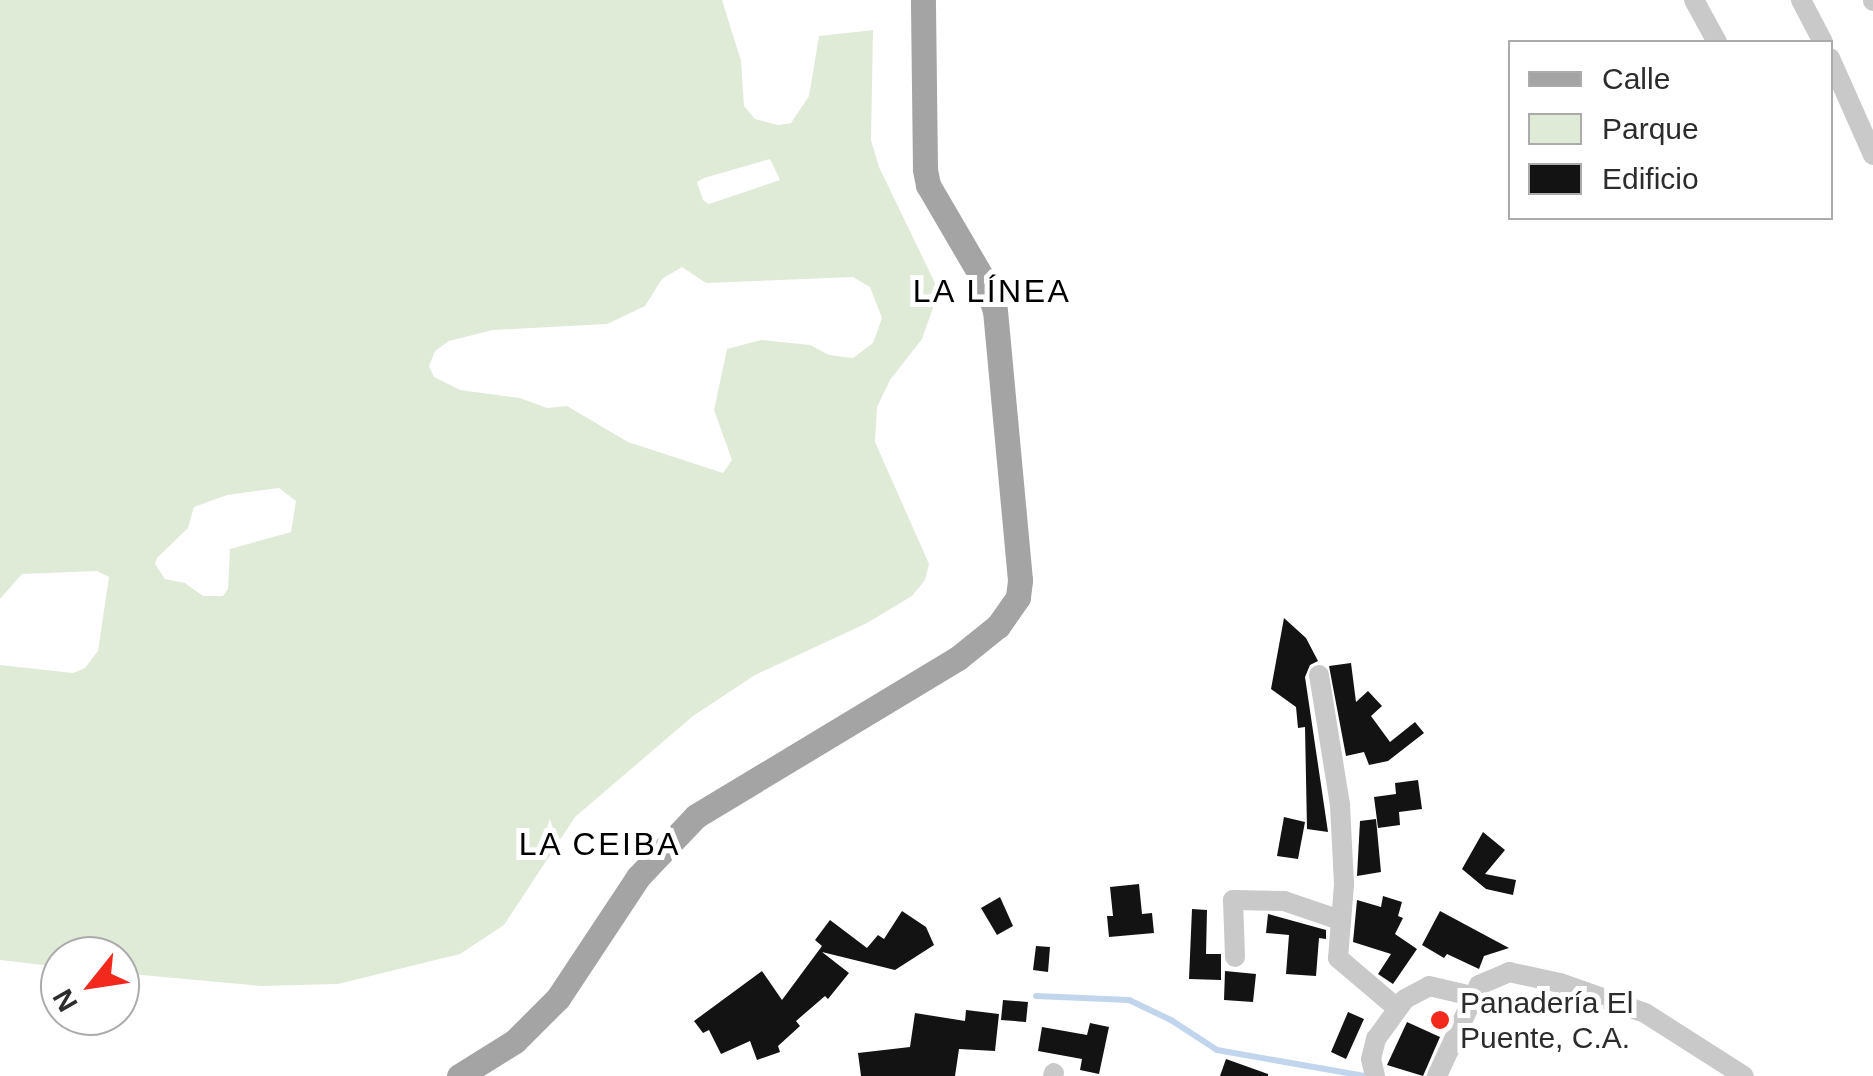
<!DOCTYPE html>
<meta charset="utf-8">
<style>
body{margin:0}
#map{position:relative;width:1873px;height:1076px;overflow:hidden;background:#fff;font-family:Helvetica,sans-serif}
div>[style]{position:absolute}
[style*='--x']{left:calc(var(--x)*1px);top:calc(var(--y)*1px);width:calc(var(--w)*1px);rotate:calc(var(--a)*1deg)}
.green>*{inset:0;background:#dfebd7}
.stream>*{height:6px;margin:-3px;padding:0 3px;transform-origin:3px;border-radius:3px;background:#c1d6ed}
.building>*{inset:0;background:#131313}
.minor>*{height:20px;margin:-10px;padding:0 10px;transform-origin:10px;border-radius:10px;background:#c9c9c9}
.major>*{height:25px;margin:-12.5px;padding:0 12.5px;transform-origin:12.5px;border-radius:12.5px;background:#a4a4a4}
.dots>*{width:28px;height:28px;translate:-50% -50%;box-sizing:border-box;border:5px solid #fff;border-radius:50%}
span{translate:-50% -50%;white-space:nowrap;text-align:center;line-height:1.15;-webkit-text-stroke:10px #fff;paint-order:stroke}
.poi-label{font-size:30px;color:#2c2c2c}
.left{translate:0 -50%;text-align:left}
.neighbourhood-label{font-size:32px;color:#000;letter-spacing:2.5px}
.legend{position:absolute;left:1508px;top:40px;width:325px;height:180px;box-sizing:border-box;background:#fff;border:2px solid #ababab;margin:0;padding:12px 18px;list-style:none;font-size:30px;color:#2c2c2c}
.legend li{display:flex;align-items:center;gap:20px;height:50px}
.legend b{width:50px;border:2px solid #ababab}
.north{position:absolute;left:40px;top:936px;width:100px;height:100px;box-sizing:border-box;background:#fff;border:2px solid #ababab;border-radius:50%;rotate:240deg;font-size:28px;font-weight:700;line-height:40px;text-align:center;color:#2c2c2c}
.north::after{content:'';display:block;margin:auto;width:35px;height:45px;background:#f3291d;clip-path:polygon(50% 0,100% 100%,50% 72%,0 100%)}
</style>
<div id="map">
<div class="green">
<i style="clip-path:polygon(evenodd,0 0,722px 0,741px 61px,744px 106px,755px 119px,778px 125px,791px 123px,809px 96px,819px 36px,873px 30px,871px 140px,879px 167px,935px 283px,934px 305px,922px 339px,890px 380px,877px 407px,875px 442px,929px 564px,925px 580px,912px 596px,867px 623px,755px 675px,693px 716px,575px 817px,504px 925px,460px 954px,338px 984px,261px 986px,120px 973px,120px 956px,60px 956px,60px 967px,0 960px,0 665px,73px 673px,85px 668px,98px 651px,109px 577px,97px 571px,22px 574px,0 599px,0 0,770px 159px,780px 180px,709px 204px,703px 200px,697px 182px,704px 178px,770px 159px,0 0,682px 267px,706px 283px,853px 277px,870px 287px,882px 318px,873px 343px,853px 358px,829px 355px,810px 345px,761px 340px,727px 349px,714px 410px,732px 460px,723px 473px,628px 442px,567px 406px,547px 408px,520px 398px,460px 390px,434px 377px,429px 366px,435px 351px,449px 341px,493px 330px,607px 324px,645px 306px,662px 279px,682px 267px,0 0,279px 488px,296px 501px,291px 532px,230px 549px,228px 589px,223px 596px,203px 596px,185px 583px,165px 579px,155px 564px,157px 558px,188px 528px,194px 507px,227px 495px,279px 488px)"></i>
</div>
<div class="stream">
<i style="--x:1036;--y:996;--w:93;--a:2.5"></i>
<i style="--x:1129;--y:1000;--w:47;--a:25.5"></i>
<i style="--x:1171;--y:1020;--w:55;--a:33.1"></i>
<i style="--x:1217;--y:1050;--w:150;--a:10"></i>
</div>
<div class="building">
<i style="clip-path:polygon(1284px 618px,1306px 638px,1318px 661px,1310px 665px,1305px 677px,1328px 832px,1307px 829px,1305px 727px,1298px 728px,1296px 707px,1271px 689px)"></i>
<i style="clip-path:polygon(1351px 663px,1356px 702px,1368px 691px,1382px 706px,1371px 716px,1390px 742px,1415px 722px,1424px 733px,1388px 761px,1369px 765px,1364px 752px,1346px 756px,1329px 666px)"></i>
<i style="clip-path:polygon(1418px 780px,1422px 809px,1399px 812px,1400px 825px,1378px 828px,1374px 797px,1396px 794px,1395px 783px)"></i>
<i style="clip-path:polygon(1284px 817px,1305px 822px,1298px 859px,1277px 856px)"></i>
<i style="clip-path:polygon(1376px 819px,1381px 872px,1357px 876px,1360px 821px)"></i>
<i style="clip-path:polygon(1483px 832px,1505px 850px,1485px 874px,1516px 880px,1513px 895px,1486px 889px,1462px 869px)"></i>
<i style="clip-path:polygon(1139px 884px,1142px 914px,1152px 913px,1154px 933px,1109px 937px,1107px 916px,1113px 916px,1110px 887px)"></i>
<i style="clip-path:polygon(1383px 896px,1402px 902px,1398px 916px,1403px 918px,1395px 934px,1417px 949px,1393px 984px,1378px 974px,1391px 954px,1353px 942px,1357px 900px,1381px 907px)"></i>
<i style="clip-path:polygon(1000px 897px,1013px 926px,997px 935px,981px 908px)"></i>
<i style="clip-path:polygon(1192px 909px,1207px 910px,1206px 954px,1221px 954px,1221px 980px,1189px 979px)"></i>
<i style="clip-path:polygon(902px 911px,926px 927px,934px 945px,895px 970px,822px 952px,849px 973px,828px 999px,825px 996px,796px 1021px,800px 1026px,778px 1046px,780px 1052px,757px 1060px,750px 1041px,721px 1054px,709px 1030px,703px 1033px,694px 1021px,762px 971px,782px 1000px,822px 946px,815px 940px,830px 920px,867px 948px,878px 935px,884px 939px)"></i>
<i style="clip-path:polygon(1440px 911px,1481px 933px,1509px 948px,1484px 956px,1479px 969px,1447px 954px,1444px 958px,1422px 945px)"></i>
<i style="clip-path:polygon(1268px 914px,1326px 930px,1326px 939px,1319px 938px,1316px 976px,1286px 974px,1289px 935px,1266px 933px)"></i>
<i style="clip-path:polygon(1036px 946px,1050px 947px,1048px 972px,1033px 970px)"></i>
<i style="clip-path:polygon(1225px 971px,1256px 974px,1253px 1002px,1224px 1000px)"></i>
<i style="clip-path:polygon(1003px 1000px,1028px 1002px,1026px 1022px,1001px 1020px)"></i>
<i style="clip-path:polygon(966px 1010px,999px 1014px,995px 1051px,959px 1049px,955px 1076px,861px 1076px,858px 1053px,910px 1047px,915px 1013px,965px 1021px)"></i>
<i style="clip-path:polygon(1348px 1012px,1364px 1019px,1346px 1059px,1331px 1052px)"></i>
<i style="clip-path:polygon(1407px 1022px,1440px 1037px,1423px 1076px,1387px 1065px)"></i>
<i style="clip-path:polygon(1090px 1023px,1109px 1027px,1099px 1074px,1080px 1070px,1082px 1059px,1038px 1051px,1042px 1027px,1087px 1035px)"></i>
<i style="clip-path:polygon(1226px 1059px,1268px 1074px,1268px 1076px,1220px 1076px)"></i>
</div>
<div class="minor">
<i style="--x:1694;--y:0;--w:48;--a:61.3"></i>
<i style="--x:1801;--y:0;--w:47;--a:62.4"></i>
<i style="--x:1873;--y:0;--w:1;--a:90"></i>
<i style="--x:1830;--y:58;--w:106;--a:66.1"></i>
<i style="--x:1319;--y:675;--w:132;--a:80.8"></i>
<i style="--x:1340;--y:805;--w:80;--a:87.1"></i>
<i style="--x:1344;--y:885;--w:73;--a:94.7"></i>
<i style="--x:1338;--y:958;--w:77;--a:40.3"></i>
<i style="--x:1235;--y:957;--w:57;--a:-92"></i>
<i style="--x:1233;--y:900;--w:51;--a:1.1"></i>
<i style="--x:1284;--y:901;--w:59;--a:18.7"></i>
<i style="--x:1053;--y:1076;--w:3;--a:-72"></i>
<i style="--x:1375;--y:1076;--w:17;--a:-103"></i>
<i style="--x:1371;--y:1059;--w:21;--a:-76"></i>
<i style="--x:1376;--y:1039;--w:49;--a:-54.1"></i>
<i style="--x:1405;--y:999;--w:27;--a:-28"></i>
<i style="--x:1429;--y:986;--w:44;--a:13.1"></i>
<i style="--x:1437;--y:1076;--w:100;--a:-65.2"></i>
<i style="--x:1479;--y:985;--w:33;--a:-23"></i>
<i style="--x:1509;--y:972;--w:52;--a:12.2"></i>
<i style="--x:1560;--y:983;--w:90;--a:19.4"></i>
<i style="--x:1645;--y:1013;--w:117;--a:32.5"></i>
</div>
<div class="major">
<i style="--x:459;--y:1076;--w:66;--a:-32"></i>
<i style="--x:515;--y:1041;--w:61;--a:-45"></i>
<i style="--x:558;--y:998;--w:145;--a:-56.5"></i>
<i style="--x:638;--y:877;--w:84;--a:-46.4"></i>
<i style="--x:696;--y:816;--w:306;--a:-31.1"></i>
<i style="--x:958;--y:658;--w:51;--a:-38.7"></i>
<i style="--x:998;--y:626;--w:35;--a:-55"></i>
<i style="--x:1018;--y:597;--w:17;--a:-83"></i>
<i style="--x:1020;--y:580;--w:270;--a:-95.3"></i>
<i style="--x:995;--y:311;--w:26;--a:-108"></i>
<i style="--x:987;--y:286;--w:117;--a:-120.3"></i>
<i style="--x:928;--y:185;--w:16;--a:-101"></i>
<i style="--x:925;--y:169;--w:169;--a:-90.7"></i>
</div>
<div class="dots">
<i style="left:1440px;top:1020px;background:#f3291d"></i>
</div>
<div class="poi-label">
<span class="left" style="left:1460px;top:1020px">Panadería El<br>Puente, C.A.</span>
</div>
<div class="neighbourhood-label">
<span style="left:992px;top:291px">LA LÍNEA</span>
<span style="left:600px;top:844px">LA CEIBA</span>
</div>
<ul class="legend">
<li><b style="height:12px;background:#a4a4a4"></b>Calle</li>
<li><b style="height:28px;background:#dfebd7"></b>Parque</li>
<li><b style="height:28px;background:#131313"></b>Edificio</li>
</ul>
<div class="north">N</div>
</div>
